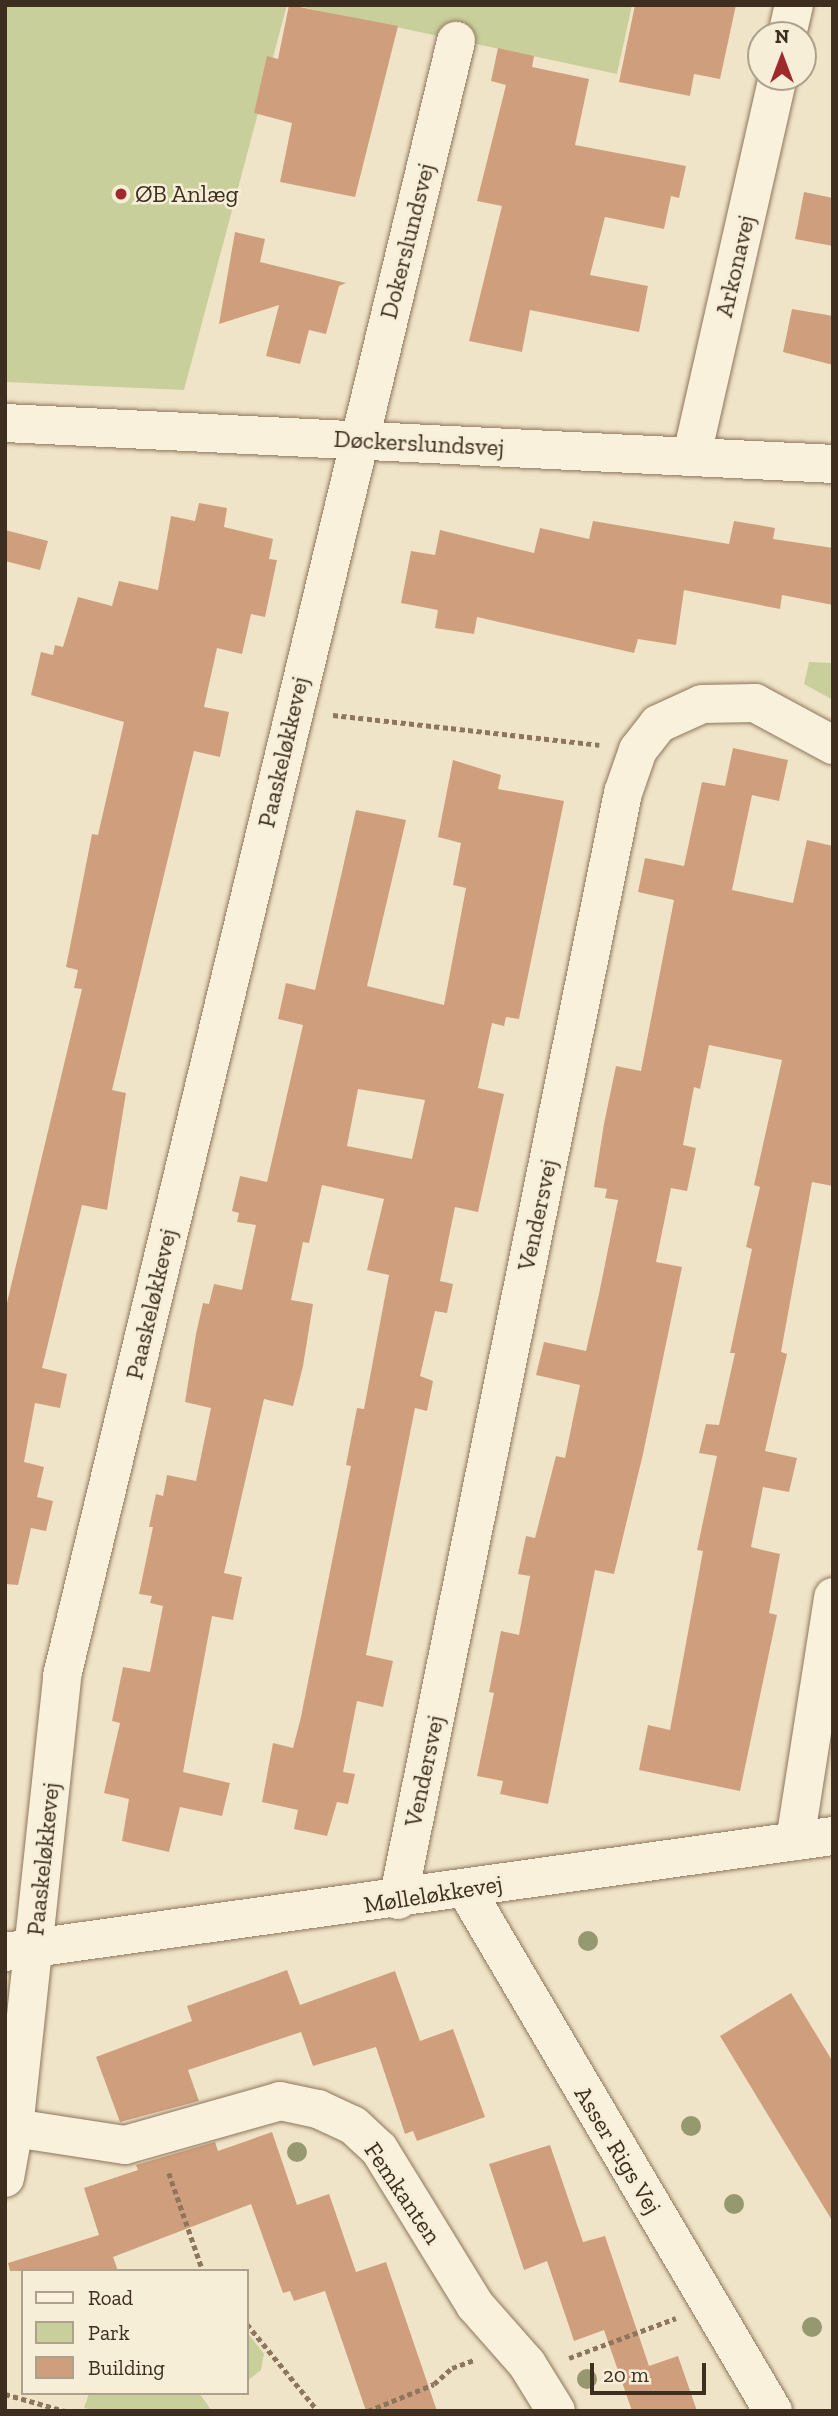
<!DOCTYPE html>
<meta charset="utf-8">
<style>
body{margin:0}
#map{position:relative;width:838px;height:2416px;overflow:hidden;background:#f0e4c8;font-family:"Zilla Slab",serif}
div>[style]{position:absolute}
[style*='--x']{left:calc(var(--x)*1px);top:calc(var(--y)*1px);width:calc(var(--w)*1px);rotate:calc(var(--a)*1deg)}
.green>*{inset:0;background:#c9cf9b}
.building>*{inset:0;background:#cf9f7d}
.path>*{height:4.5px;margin-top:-2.25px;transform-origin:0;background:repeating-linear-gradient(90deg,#8d765c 0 5px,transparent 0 8.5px)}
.roads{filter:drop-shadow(0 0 2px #8d765c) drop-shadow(0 0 2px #8d765c)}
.street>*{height:38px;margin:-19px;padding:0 19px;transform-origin:19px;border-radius:19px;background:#faf1dc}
.trees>*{width:20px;height:20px;margin:-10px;border-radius:50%;background:#96986f}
.dots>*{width:19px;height:19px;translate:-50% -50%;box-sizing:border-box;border:4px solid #f7eed8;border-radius:50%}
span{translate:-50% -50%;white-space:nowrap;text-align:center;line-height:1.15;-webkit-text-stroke:5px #f7eed8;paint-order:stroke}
.poi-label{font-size:24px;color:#3d2e20}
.left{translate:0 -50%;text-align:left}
.street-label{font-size:24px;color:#3d2e20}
.frame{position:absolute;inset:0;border:7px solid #3d2e20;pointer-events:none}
.legend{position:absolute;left:21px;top:2269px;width:228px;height:126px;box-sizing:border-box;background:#f7eed8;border:2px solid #ada18e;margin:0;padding:9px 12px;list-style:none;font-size:21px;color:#3d2e20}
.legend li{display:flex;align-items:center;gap:14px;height:35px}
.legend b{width:35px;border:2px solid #ada18e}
.north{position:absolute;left:747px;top:21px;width:70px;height:70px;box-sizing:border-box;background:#f7eed8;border:2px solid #ada18e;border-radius:50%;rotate:0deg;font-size:19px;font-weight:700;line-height:28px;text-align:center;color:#3d2e20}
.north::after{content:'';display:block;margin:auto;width:24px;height:32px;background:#9e2a2b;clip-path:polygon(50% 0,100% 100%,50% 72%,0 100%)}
.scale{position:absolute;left:590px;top:2363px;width:116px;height:32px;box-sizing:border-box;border:4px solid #3d2e20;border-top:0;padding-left:9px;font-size:21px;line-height:24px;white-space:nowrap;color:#3d2e20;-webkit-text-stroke:5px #f7eed8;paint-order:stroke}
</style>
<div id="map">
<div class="green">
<i style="clip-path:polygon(5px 5px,287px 5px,184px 390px,5px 382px)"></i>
<i style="clip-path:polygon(293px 5px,632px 5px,617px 74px)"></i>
<i style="clip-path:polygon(809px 662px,833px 663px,833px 700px,804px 684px)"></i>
<i style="clip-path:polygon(247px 2332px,264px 2354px,261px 2370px,247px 2381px)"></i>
<i style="clip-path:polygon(89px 2393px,199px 2393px,212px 2411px,97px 2411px,84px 2408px)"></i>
</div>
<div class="building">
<i style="clip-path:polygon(289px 5px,398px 26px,355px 197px,280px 182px,292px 123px,254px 113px,267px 56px,278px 59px)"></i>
<i style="clip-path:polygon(635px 5px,736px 5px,720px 79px,694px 74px,690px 96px,619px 82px)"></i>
<i style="clip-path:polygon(498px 48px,534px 56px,532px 67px,589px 79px,575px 145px,686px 166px,679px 198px,671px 196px,664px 229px,605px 217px,590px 275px,648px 286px,639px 332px,530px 310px,522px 352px,469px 341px,502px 206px,477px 201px,506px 85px,491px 81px)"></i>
<i style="clip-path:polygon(804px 192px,833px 198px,833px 246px,795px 239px)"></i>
<i style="clip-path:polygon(235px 232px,265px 239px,260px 262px,346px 283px,339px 286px,326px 334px,309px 330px,300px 364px,266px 356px,279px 305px,219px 324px)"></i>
<i style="clip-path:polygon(792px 309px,833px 316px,833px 365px,783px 352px)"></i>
<i style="clip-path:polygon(199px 503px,227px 508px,224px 527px,273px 539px,269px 559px,277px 560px,265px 617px,251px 614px,242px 654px,217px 648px,204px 707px,229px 712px,220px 757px,194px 751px,112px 1090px,126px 1093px,107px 1210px,82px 1205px,42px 1368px,67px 1374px,60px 1408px,35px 1403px,24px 1462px,44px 1467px,37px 1497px,53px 1501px,46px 1531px,31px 1528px,18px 1585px,5px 1584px,5px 1311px,82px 989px,74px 988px,78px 970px,66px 967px,92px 834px,98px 835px,124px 722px,31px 695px,41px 652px,53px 655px,55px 645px,63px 647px,78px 597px,112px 606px,119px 581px,158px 590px,171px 516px,195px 521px)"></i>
<i style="clip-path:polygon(593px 521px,729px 544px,734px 521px,775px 528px,773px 539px,833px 548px,833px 605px,782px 595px,780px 609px,684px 590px,676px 645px,638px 639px,634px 653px,477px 617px,474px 634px,435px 628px,438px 610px,401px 603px,411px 551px,435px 555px,440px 530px,534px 553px,540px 528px,589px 539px)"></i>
<i style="clip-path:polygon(5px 530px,48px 541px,40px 570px,5px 561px)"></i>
<i style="clip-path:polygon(733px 748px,788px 760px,779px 801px,752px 795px,732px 890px,793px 903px,807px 840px,833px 846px,833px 1186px,812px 1182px,781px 1352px,787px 1354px,765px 1451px,797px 1458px,789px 1492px,763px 1487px,751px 1547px,780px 1554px,769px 1613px,777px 1615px,740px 1791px,639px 1770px,648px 1725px,670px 1730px,703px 1551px,697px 1550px,717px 1456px,699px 1453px,706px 1424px,719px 1425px,735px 1353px,730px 1353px,752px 1249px,746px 1247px,760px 1187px,754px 1185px,782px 1060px,709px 1045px,700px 1089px,694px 1087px,683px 1145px,696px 1148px,687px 1191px,671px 1188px,656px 1262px,682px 1267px,643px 1454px,614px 1574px,595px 1570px,548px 1804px,500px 1794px,503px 1781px,477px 1776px,494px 1693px,489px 1692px,501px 1631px,519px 1635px,530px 1576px,518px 1574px,526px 1536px,535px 1538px,556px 1456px,565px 1458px,580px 1385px,536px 1375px,544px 1342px,586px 1351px,599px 1294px,618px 1200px,605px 1198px,607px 1189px,594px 1187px,604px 1124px,616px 1066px,641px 1071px,674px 900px,638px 892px,645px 858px,684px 866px,702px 782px,725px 786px)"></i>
<i style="clip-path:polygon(evenodd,453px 760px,501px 775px,498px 789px,564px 801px,519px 1019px,506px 1017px,504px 1026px,492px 1023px,478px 1088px,504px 1094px,478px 1212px,455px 1207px,440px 1281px,453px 1284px,447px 1313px,435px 1311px,420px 1376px,433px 1381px,427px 1411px,415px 1408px,366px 1655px,393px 1661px,383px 1707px,357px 1701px,343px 1772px,355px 1774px,348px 1804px,337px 1802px,327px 1836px,294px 1829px,298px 1810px,262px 1802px,273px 1743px,293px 1748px,301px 1717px,351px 1466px,346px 1465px,357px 1408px,364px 1409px,389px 1275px,367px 1270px,384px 1199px,322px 1185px,309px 1243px,303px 1242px,291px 1300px,313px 1304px,303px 1366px,293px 1406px,264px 1399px,224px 1573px,242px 1577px,233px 1620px,212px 1616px,183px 1772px,230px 1783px,222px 1816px,180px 1807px,169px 1852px,122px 1841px,129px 1799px,104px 1793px,120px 1723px,112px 1721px,123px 1667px,150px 1672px,163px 1606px,150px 1603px,152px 1596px,139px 1594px,153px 1527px,149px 1527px,156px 1494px,163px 1496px,167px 1475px,196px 1481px,211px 1408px,185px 1402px,196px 1334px,203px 1303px,209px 1304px,214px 1284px,242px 1290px,256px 1225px,237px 1222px,239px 1213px,232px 1211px,240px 1176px,267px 1182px,303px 1025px,278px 1019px,286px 983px,315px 990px,356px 810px,406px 820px,367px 986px,444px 1005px,466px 888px,453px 885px,461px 843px,438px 837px,453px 760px,358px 1089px,425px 1100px,412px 1159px,347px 1146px,358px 1089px)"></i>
<i style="clip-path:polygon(287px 1970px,300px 2005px,395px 1971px,420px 2041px,453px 2029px,485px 2117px,417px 2141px,413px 2131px,405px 2134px,376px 2047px,313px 2066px,301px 2032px,188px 2070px,199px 2101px,120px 2122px,96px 2057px,192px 2021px,187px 2006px)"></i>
<i style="clip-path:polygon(791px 1993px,833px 2062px,833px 2222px,720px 2036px)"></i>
<i style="clip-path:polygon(272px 2132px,297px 2205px,329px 2194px,356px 2272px,386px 2262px,437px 2411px,366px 2411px,325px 2291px,294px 2301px,290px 2291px,283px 2293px,251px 2204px,113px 2257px,118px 2271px,10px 2271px,8px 2263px,99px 2235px,84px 2188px,138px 2170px,136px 2165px,215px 2142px,218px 2151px)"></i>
<i style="clip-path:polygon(550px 2145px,583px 2242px,605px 2236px,649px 2366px,678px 2356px,697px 2411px,632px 2411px,604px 2330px,574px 2341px,547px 2261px,524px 2270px,489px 2164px)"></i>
</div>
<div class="path">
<i style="--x:333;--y:715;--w:268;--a:6.4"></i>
<i style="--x:169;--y:2173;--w:104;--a:70.9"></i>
<i style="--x:247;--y:2324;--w:112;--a:50.8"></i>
<i style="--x:569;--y:2358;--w:114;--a:-20.5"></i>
<i style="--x:5;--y:2394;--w:62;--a:15.8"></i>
<i style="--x:368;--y:2411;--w:71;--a:-22.2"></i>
<i style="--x:434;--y:2384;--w:24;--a:-42"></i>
<i style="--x:452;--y:2368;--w:23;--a:-20"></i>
</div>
<div class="roads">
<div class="street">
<i style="--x:787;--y:35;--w:31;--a:-77"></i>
<i style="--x:5;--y:423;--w:829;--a:2.83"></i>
<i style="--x:692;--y:455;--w:388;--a:-77.2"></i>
<i style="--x:795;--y:1841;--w:247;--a:-81.1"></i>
<i style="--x:465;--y:1888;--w:607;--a:59.51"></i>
<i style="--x:398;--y:1900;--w:1130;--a:-78.51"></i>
<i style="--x:623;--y:793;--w:46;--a:-70.8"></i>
<i style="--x:638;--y:750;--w:33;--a:-52"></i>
<i style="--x:658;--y:724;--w:48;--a:-24.4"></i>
<i style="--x:702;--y:704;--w:53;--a:-1.1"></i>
<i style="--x:755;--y:703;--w:89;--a:28.3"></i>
<i style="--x:5;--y:1952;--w:836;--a:-7.98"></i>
<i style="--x:14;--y:2128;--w:112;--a:8.7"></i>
<i style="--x:125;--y:2145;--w:161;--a:-15.8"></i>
<i style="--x:280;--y:2101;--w:39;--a:12"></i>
<i style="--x:318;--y:2109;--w:38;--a:25"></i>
<i style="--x:353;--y:2125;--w:35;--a:43"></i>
<i style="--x:379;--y:2149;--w:183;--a:58.4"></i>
<i style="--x:475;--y:2305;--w:79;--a:48.6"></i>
<i style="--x:527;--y:2364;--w:55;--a:58.3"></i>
<i style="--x:5;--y:2178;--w:51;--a:-79.8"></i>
<i style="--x:14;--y:2128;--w:455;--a:-83.9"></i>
<i style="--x:62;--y:1676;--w:1682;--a:-76.45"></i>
</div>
</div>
<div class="trees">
<i style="left:588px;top:1941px"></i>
<i style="left:691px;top:2126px"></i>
<i style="left:297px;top:2152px"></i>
<i style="left:734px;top:2204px"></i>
<i style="left:812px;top:2327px"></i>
<i style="left:587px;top:2379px"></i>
</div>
<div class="dots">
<i style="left:121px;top:194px;background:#9e2a2b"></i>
</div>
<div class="poi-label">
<span class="left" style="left:135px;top:194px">ØB Anlæg</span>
</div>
<div class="street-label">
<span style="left:407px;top:241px;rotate:-76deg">Dokerslundsvej</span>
<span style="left:735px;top:266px;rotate:-77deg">Arkonavej</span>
<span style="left:419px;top:443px;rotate:3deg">Døckerslundsvej</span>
<span style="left:283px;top:752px;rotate:-77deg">Paaskeløkkevej</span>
<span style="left:537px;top:1215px;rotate:-78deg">Vendersvej</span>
<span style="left:151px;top:1304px;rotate:-77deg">Paaskeløkkevej</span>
<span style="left:424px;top:1771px;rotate:-78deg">Vendersvej</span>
<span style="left:43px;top:1859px;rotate:-84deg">Paaskeløkkevej</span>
<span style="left:433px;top:1894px;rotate:-9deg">Mølleløkkevej</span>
<span style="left:618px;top:2150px;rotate:59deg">Asser Rigs Vej</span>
<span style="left:403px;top:2193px;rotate:56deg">Femkanten</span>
</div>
<div class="frame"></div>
<ul class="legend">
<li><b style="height:9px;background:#faf1dc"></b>Road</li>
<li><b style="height:19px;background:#c9cf9b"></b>Park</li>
<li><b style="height:19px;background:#cf9f7d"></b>Building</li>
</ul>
<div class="north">N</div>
<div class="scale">20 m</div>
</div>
